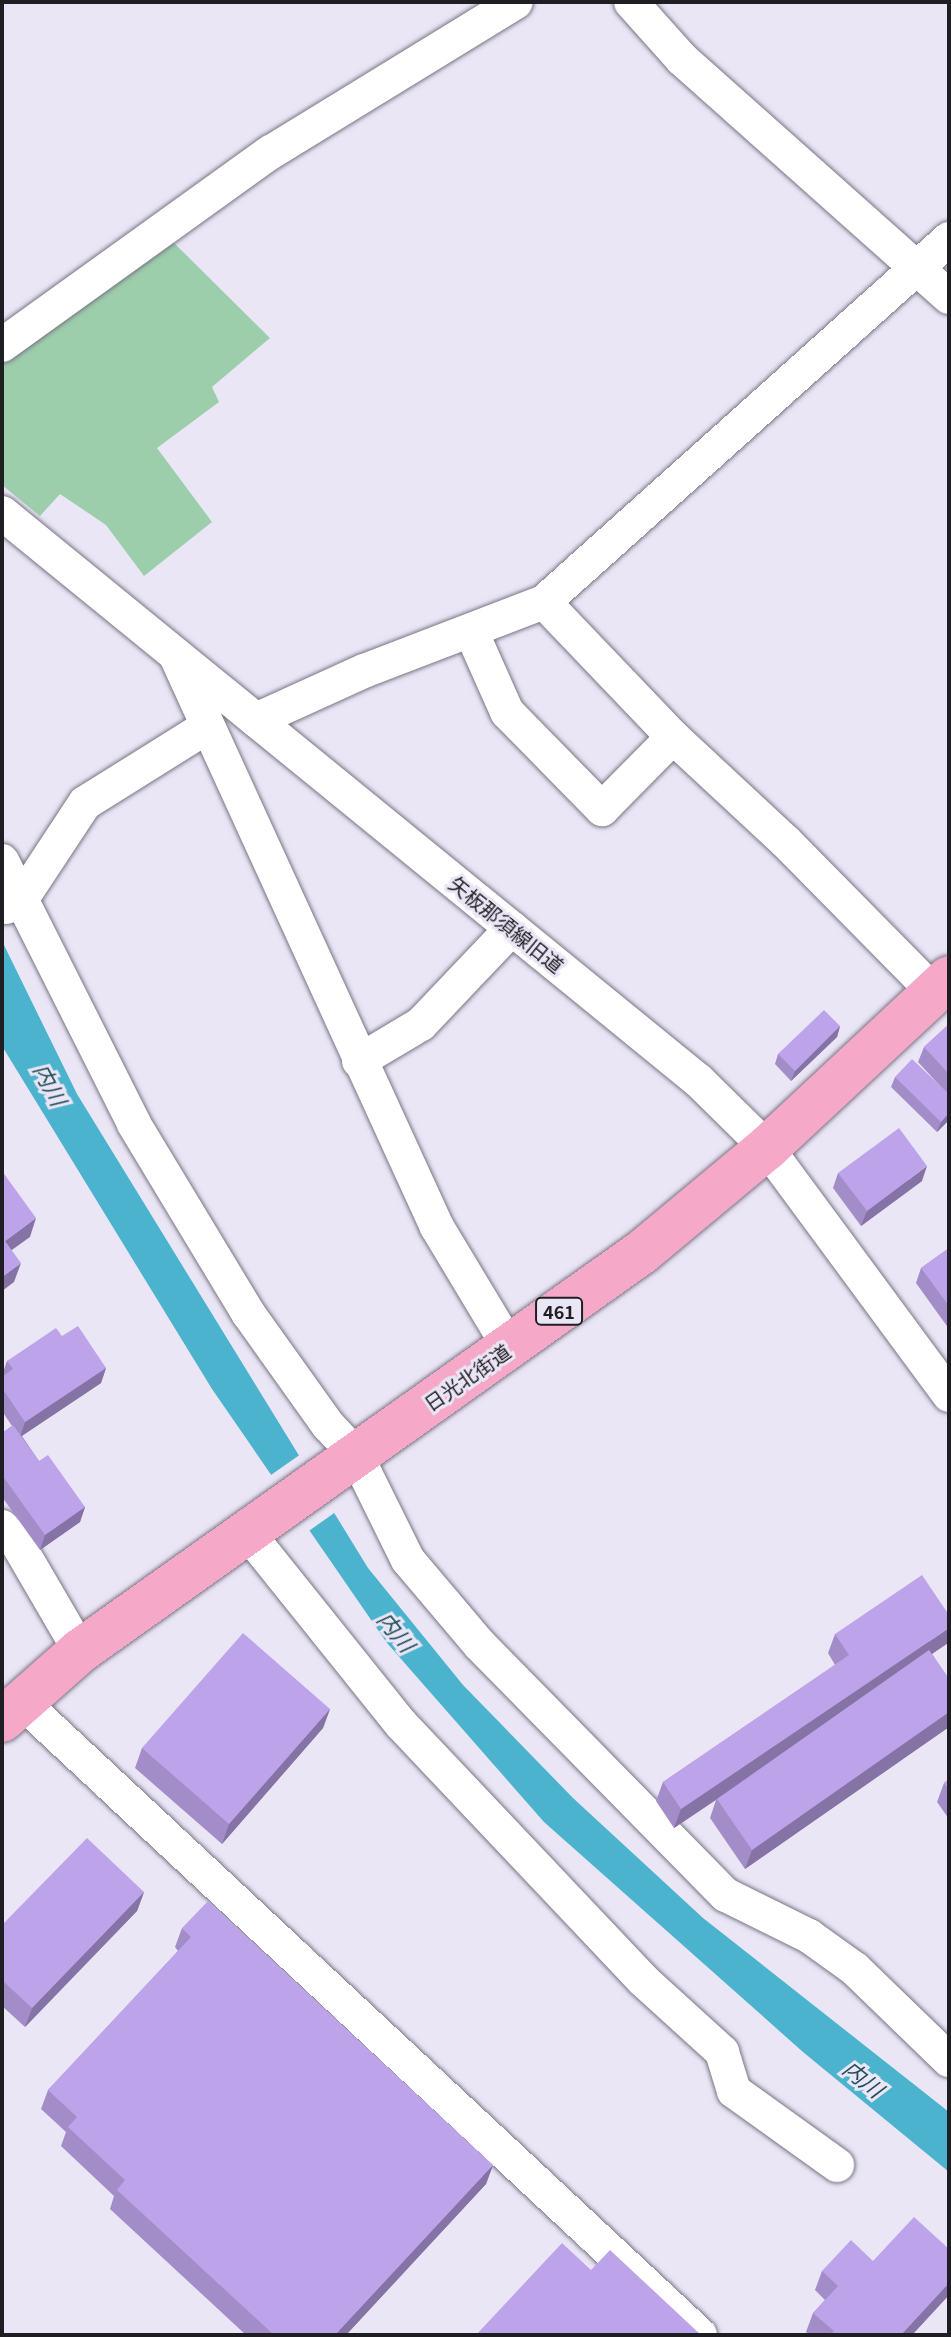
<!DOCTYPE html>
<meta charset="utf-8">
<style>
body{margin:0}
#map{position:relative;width:951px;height:2337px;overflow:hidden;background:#ebe6f6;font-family:Georgia,"Noto Sans JP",serif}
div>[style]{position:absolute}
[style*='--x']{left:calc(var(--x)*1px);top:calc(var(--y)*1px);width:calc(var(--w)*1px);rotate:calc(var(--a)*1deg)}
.green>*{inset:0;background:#9dceac}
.water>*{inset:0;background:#4cb3ce}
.pier>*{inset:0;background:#ebe6f6}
.roads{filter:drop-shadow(0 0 2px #797583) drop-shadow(0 0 2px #797583)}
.minor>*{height:34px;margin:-17px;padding:0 17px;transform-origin:17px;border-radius:17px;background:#fff}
.highway>*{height:44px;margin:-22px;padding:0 22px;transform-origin:22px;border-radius:22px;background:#f5a8c8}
.wall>*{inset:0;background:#a38dc9}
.shaded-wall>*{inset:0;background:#8473a4}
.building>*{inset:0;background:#bda4ea}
span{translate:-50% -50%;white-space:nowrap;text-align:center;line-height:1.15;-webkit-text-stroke:6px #ebe6f6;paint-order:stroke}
.shield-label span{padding:2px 6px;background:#ebe6f6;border:2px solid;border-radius:6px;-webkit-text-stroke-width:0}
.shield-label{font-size:18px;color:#1f1e23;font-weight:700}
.street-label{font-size:20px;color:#1f1e23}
.water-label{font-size:22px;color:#214e5a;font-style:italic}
.frame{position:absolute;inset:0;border:4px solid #1f1e23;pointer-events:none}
</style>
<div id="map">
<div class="green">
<i style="clip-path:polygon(168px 237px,270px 338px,212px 387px,219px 402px,157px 448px,212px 522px,144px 576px,106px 525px,60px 494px,40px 516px,2px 485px,2px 356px)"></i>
</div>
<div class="water">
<i style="clip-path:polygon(2px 941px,77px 1094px,368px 1568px,463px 1685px,573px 1798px,703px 1918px,949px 2112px,949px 2172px,803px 2052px,544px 1822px,387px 1643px,212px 1389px,2px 1046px)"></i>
</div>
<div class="pier">
<i style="clip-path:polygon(301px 1454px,337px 1511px,306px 1533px,268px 1477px)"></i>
</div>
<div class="roads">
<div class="minor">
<i style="--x:631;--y:2;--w:76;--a:48.2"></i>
<i style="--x:682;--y:59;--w:358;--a:41.7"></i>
<i style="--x:2;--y:345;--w:331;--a:-35.7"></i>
<i style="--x:271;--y:152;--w:287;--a:-31.5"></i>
<i style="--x:2;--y:513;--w:899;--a:39.18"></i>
<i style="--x:699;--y:1081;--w:95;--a:44.6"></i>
<i style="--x:767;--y:1148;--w:307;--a:53.6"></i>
<i style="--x:544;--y:602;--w:187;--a:46.3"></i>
<i style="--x:673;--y:737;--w:154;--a:42.9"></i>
<i style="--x:786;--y:842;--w:211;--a:45.4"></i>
<i style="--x:471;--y:631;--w:89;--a:66"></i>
<i style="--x:507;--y:712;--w:136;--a:45.6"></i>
<i style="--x:602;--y:809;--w:101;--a:-45.4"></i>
<i style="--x:176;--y:656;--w:628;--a:65.44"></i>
<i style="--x:437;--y:1227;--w:140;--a:59"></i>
<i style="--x:256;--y:720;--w:119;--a:-24.4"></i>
<i style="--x:364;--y:671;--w:193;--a:-21"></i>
<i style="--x:544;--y:602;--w:544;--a:-41.87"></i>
<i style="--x:2;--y:861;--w:294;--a:63.3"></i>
<i style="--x:134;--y:1124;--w:221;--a:58.9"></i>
<i style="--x:248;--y:1313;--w:138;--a:54.5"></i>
<i style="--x:328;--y:1425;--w:41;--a:47"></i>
<i style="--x:356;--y:1455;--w:117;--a:63.7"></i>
<i style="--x:408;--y:1560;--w:110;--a:49.8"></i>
<i style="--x:479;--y:1644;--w:352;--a:45.5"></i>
<i style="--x:726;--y:1895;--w:93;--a:26.3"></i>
<i style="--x:809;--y:1936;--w:57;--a:35.7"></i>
<i style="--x:855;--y:1969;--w:131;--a:44.1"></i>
<i style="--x:6;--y:907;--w:17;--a:-25"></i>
<i style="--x:21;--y:900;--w:116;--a:-56.6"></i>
<i style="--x:85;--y:803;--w:142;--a:-32"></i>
<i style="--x:359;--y:1061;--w:72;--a:-30.8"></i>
<i style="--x:421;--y:1024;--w:132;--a:-46.5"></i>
<i style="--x:2;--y:1527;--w:20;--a:45"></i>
<i style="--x:16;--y:1541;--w:127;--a:59.8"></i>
<i style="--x:247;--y:1532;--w:246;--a:51.3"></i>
<i style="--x:401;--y:1724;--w:352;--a:46.6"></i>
<i style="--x:643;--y:1980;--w:107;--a:42.3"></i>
<i style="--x:722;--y:2052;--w:41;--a:72.9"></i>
<i style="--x:734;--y:2091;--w:127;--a:35.7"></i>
<i style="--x:21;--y:1701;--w:929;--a:43.04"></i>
</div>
<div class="highway">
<i style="--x:2;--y:1720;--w:104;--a:-41.5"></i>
<i style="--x:80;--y:1651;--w:689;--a:-35.37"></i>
<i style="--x:642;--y:1252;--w:163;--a:-39.8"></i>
<i style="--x:767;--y:1148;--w:249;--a:-43"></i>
</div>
</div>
<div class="wall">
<i style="clip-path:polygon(949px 1024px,949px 1120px,937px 1132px,891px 1087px,895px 1077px,943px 1089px,918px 1062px,924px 1047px)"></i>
<i style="clip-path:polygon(840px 1026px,837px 1037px,791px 1081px,775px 1064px,778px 1054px)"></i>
<i style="clip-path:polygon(838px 1173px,922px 1181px,861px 1226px,833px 1188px)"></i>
<i style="clip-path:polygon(949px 1248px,949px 1329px,916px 1283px,921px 1268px)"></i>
<i style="clip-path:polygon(62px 1336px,106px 1368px,101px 1383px,22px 1436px,39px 1461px,85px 1507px,80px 1522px,40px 1550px,2px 1497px,2px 1433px,12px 1426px,2px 1411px,2px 1375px,7px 1361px)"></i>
<i style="clip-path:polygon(835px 1634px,948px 1643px,932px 1654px,949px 1679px,949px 1727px,745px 1869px,710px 1818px,716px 1800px,674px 1828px,656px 1801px,663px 1782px,835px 1665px,828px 1653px)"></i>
<i style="clip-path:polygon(330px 1709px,323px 1728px,222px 1844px,135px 1768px,142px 1748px)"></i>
<i style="clip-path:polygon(949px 1779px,949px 1819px,937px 1802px,944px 1783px)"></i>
<i style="clip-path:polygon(144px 1892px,137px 1911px,25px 2027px,2px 2006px,2px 1925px)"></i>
<i style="clip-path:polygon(182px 1928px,493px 2165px,486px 2184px,346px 2335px,246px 2335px,110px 2209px,114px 2196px,61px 2146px,66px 2132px,41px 2109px,48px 2090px,178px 1951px,175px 1947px)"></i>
<i style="clip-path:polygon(949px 2249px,949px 2295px,912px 2335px,810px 2335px,806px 2332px,813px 2313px,825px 2300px,815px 2290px,822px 2271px,873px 2261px)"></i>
</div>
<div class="shaded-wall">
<i style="clip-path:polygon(840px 1026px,837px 1037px,791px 1081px,795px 1071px)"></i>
<i style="clip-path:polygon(949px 1113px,949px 1120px,937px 1132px,941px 1122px)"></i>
<i style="clip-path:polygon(927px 1166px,922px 1181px,861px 1226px,867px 1211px)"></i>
<i style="clip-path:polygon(36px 1218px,30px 1237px,2px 1257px,5px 1241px)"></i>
<i style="clip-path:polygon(21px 1263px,14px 1282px,2px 1291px,2px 1277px)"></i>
<i style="clip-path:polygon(106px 1368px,101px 1383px,20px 1437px,25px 1422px)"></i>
<i style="clip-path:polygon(85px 1507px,80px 1522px,40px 1550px,45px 1535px)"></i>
<i style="clip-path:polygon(949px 1628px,948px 1643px,674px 1828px,681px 1809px)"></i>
<i style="clip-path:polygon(330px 1709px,323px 1728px,222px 1844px,229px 1824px)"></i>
<i style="clip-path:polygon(949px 1712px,949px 1727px,745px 1869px,752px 1850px)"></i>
<i style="clip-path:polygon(144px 1892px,137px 1911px,25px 2027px,32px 2008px)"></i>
<i style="clip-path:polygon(493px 2165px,486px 2184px,346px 2335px,335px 2335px)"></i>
<i style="clip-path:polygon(949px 2283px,949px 2295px,912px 2335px,901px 2335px)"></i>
</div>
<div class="building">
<i style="clip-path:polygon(824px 1010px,840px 1026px,795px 1071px,778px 1054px)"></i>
<i style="clip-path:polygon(949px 1024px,949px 1074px,924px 1047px)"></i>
<i style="clip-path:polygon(912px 1059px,949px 1094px,949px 1113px,941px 1122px,895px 1077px)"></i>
<i style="clip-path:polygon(899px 1128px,927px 1166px,867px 1211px,838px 1173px)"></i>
<i style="clip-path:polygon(2px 1171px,36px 1218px,5px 1241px,21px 1263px,2px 1277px)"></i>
<i style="clip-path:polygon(949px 1248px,949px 1306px,921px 1268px)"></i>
<i style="clip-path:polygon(78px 1326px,106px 1368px,25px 1422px,2px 1388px,2px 1377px,13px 1369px,7px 1361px,56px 1328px,62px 1336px)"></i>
<i style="clip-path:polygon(13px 1425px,39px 1461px,48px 1455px,85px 1507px,45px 1535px,2px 1475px,2px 1433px)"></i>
<i style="clip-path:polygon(922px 1575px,949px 1615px,949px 1628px,681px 1809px,663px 1782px,849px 1655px,835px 1634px)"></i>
<i style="clip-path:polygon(243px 1633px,330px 1709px,229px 1824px,142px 1748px)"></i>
<i style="clip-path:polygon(929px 1650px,949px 1679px,949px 1712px,752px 1850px,717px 1799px)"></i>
<i style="clip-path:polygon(949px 1779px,949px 1790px,944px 1783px)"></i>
<i style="clip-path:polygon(87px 1838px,144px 1892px,32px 2008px,2px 1980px,2px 1925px)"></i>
<i style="clip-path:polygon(208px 1901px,493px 2165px,335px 2335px,274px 2335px,117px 2190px,125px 2180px,68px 2127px,77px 2117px,48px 2090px,191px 1937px,182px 1928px)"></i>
<i style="clip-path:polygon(914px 2217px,949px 2249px,949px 2283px,901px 2335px,830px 2335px,834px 2331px,813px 2313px,838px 2286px,822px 2271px,851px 2240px,873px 2261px)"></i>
<i style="clip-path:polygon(562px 2243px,591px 2270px,610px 2250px,701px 2335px,476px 2335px)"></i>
</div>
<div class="shield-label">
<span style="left:559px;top:1311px">461</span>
</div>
<div class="street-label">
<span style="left:507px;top:924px;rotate:39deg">矢板那須線旧道</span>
<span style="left:467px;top:1377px;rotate:-35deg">日光北街道</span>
</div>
<div class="water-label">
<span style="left:51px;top:1084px;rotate:62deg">内川</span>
<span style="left:397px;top:1631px;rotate:51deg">内川</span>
<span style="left:864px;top:2078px;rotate:39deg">内川</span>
</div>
<div class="frame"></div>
</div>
